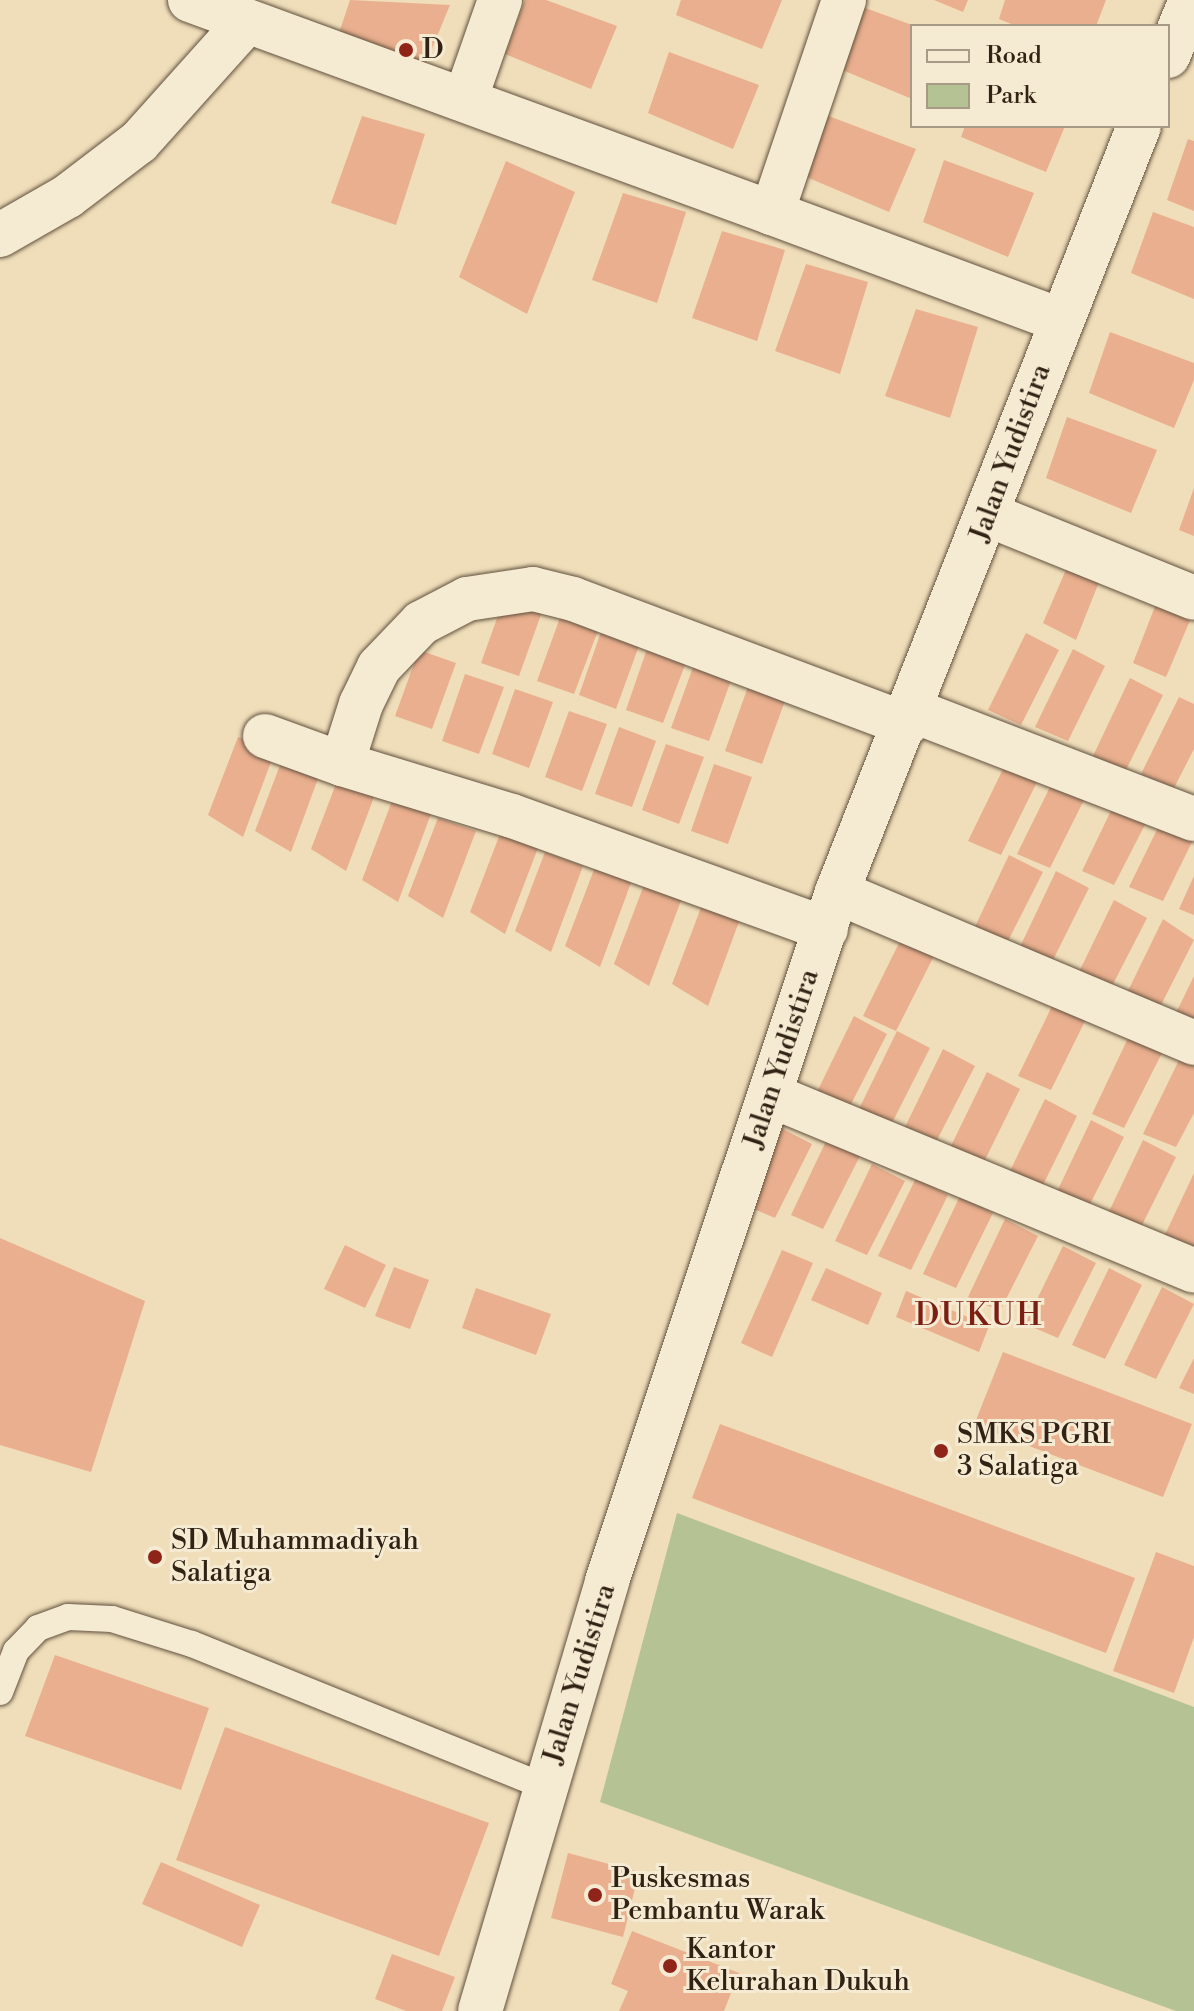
<!DOCTYPE html>
<style>
body{margin:0}
#map{position:relative;width:1194px;height:2011px;overflow:hidden;background:#f0deba;font-family:"Libre Bodoni",serif}
div>[style]{position:absolute}
[style*='--x']{left:calc(var(--x)*1px);top:calc(var(--y)*1px);width:calc(var(--w)*1px);rotate:calc(var(--a)*1deg)}
.green>*{inset:0;background:#b5c293}
.building>*{inset:0;background:#e9af8e}
.roads{filter:drop-shadow(0 0 2px #61513e) drop-shadow(0 0 2px #61513e)}
.service>*{height:26px;margin:-13px;padding:0 13px;transform-origin:13px;border-radius:13px;background:#f5ead2}
.minor>*{height:44px;margin:-22px;padding:0 22px;transform-origin:22px;border-radius:22px;background:#f5ead2}
.dots>*{width:22px;height:22px;translate:-50% -50%;box-sizing:border-box;border:4px solid #f5ead2;border-radius:50%}
span{translate:-50% -50%;white-space:nowrap;text-align:center;line-height:1.15;-webkit-text-stroke:6px #f5ead2;paint-order:stroke}
.poi-label{font-size:28px;color:#312214}
.left{translate:0 -50%;text-align:left}
.street-label{font-size:28px;color:#312214}
.quarter-label{font-size:32px;color:#7a1f14;letter-spacing:2px}
.legend{position:absolute;left:910px;top:24px;width:260px;height:104px;box-sizing:border-box;background:#f5ead2;border:2px solid #a79a86;margin:0;padding:10px 14px;list-style:none;font-size:24px;color:#312214}
.legend li{display:flex;align-items:center;gap:16px;height:40px}
.legend b{width:40px;border:2px solid #a79a86}
</style>
<div id="map">
<div class="green">
<i style="clip-path:polygon(677px 1513px,1194px 1707px,1194px 2011px,1176px 2011px,600px 1802px)"></i>
</div>
<div class="building">
<i style="clip-path:polygon(350px 0,450px 5px,424px 68px,339px 33px)"></i>
<i style="clip-path:polygon(525px 0,546px 0,617px 26px,591px 89px,505px 54px)"></i>
<i style="clip-path:polygon(681px 0,782px 0,762px 49px,676px 15px)"></i>
<i style="clip-path:polygon(934px 0,968px 0,963px 12px)"></i>
<i style="clip-path:polygon(1005px 0,1106px 0,1096px 26px,1016px 26px,999px 19px)"></i>
<i style="clip-path:polygon(849px 2px,912px 25px,912px 99px,828px 64px)"></i>
<i style="clip-path:polygon(669px 52px,759px 85px,733px 149px,648px 113px)"></i>
<i style="clip-path:polygon(826px 115px,916px 149px,889px 212px,804px 176px)"></i>
<i style="clip-path:polygon(362px 116px,425px 134px,396px 225px,331px 203px)"></i>
<i style="clip-path:polygon(965px 126px,1065px 126px,1046px 172px,961px 137px)"></i>
<i style="clip-path:polygon(1188px 139px,1194px 141px,1194px 211px,1167px 200px)"></i>
<i style="clip-path:polygon(944px 160px,1034px 193px,1008px 257px,923px 222px)"></i>
<i style="clip-path:polygon(506px 161px,575px 192px,527px 314px,459px 277px)"></i>
<i style="clip-path:polygon(623px 193px,686px 212px,657px 303px,592px 280px)"></i>
<i style="clip-path:polygon(1153px 212px,1194px 227px,1194px 299px,1131px 273px)"></i>
<i style="clip-path:polygon(722px 231px,785px 250px,757px 341px,692px 318px)"></i>
<i style="clip-path:polygon(806px 264px,868px 282px,840px 374px,775px 351px)"></i>
<i style="clip-path:polygon(916px 309px,978px 327px,950px 418px,885px 396px)"></i>
<i style="clip-path:polygon(1110px 332px,1194px 363px,1194px 380px,1174px 428px,1089px 393px)"></i>
<i style="clip-path:polygon(1067px 417px,1157px 450px,1131px 513px,1046px 478px)"></i>
<i style="clip-path:polygon(1194px 488px,1194px 536px,1179px 530px)"></i>
<i style="clip-path:polygon(1071px 558px,1103px 572px,1076px 640px,1043px 623px)"></i>
<i style="clip-path:polygon(505px 596px,543px 609px,519px 676px,481px 663px)"></i>
<i style="clip-path:polygon(1159px 596px,1194px 611px,1166px 677px,1133px 663px)"></i>
<i style="clip-path:polygon(561px 615px,599px 628px,574px 694px,537px 681px)"></i>
<i style="clip-path:polygon(602px 629px,640px 643px,616px 709px,579px 695px)"></i>
<i style="clip-path:polygon(1026px 633px,1059px 650px,1021px 725px,988px 710px)"></i>
<i style="clip-path:polygon(649px 643px,688px 657px,663px 723px,626px 710px)"></i>
<i style="clip-path:polygon(1073px 649px,1105px 666px,1068px 741px,1035px 727px)"></i>
<i style="clip-path:polygon(419px 650px,456px 663px,432px 729px,395px 716px)"></i>
<i style="clip-path:polygon(695px 662px,733px 675px,709px 741px,671px 728px)"></i>
<i style="clip-path:polygon(465px 674px,504px 687px,479px 754px,442px 741px)"></i>
<i style="clip-path:polygon(1130px 678px,1163px 695px,1126px 770px,1093px 756px)"></i>
<i style="clip-path:polygon(749px 684px,786px 698px,762px 764px,725px 751px)"></i>
<i style="clip-path:polygon(515px 689px,553px 702px,529px 768px,492px 754px)"></i>
<i style="clip-path:polygon(1179px 697px,1194px 704px,1194px 749px,1174px 788px,1141px 774px)"></i>
<i style="clip-path:polygon(569px 711px,607px 724px,582px 791px,545px 777px)"></i>
<i style="clip-path:polygon(619px 727px,656px 741px,632px 807px,595px 794px)"></i>
<i style="clip-path:polygon(238px 737px,275px 751px,243px 837px,208px 815px)"></i>
<i style="clip-path:polygon(666px 744px,704px 757px,679px 824px,642px 810px)"></i>
<i style="clip-path:polygon(285px 752px,323px 765px,291px 852px,255px 831px)"></i>
<i style="clip-path:polygon(1006px 763px,1038px 780px,1001px 855px,968px 841px)"></i>
<i style="clip-path:polygon(714px 764px,752px 777px,728px 844px,691px 831px)"></i>
<i style="clip-path:polygon(341px 771px,379px 784px,346px 871px,311px 849px)"></i>
<i style="clip-path:polygon(1055px 777px,1087px 794px,1050px 868px,1017px 854px)"></i>
<i style="clip-path:polygon(1119px 794px,1152px 811px,1114px 885px,1082px 871px)"></i>
<i style="clip-path:polygon(392px 801px,431px 814px,398px 902px,362px 880px)"></i>
<i style="clip-path:polygon(1167px 809px,1194px 838px,1163px 901px,1129px 887px)"></i>
<i style="clip-path:polygon(438px 818px,476px 831px,443px 918px,408px 896px)"></i>
<i style="clip-path:polygon(500px 834px,538px 848px,505px 934px,470px 912px)"></i>
<i style="clip-path:polygon(545px 852px,583px 866px,551px 952px,515px 931px)"></i>
<i style="clip-path:polygon(1009px 855px,1043px 872px,1005px 947px,972px 933px)"></i>
<i style="clip-path:polygon(595px 867px,632px 880px,600px 967px,565px 946px)"></i>
<i style="clip-path:polygon(1056px 871px,1089px 888px,1052px 962px,1019px 949px)"></i>
<i style="clip-path:polygon(1194px 876px,1194px 915px,1179px 909px)"></i>
<i style="clip-path:polygon(644px 885px,682px 898px,649px 986px,614px 964px)"></i>
<i style="clip-path:polygon(1114px 900px,1147px 918px,1109px 992px,1076px 978px)"></i>
<i style="clip-path:polygon(702px 905px,740px 919px,708px 1006px,672px 984px)"></i>
<i style="clip-path:polygon(1163px 919px,1194px 940px,1158px 1011px,1125px 997px)"></i>
<i style="clip-path:polygon(901px 939px,934px 956px,896px 1031px,863px 1016px)"></i>
<i style="clip-path:polygon(1194px 976px,1194px 1027px,1173px 1019px)"></i>
<i style="clip-path:polygon(1056px 998px,1088px 1015px,1051px 1090px,1018px 1076px)"></i>
<i style="clip-path:polygon(854px 1016px,887px 1034px,849px 1108px,816px 1094px)"></i>
<i style="clip-path:polygon(897px 1031px,930px 1048px,892px 1123px,859px 1109px)"></i>
<i style="clip-path:polygon(1129px 1036px,1162px 1053px,1124px 1128px,1092px 1114px)"></i>
<i style="clip-path:polygon(943px 1049px,975px 1066px,937px 1140px,905px 1127px)"></i>
<i style="clip-path:polygon(1181px 1056px,1194px 1062px,1194px 1113px,1176px 1147px,1143px 1134px)"></i>
<i style="clip-path:polygon(987px 1072px,1020px 1089px,983px 1164px,949px 1150px)"></i>
<i style="clip-path:polygon(1045px 1099px,1077px 1116px,1040px 1191px,1007px 1177px)"></i>
<i style="clip-path:polygon(1091px 1120px,1124px 1137px,1086px 1212px,1054px 1198px)"></i>
<i style="clip-path:polygon(779px 1127px,812px 1144px,775px 1218px,742px 1204px)"></i>
<i style="clip-path:polygon(828px 1137px,861px 1154px,823px 1229px,791px 1215px)"></i>
<i style="clip-path:polygon(1143px 1140px,1176px 1157px,1139px 1231px,1106px 1218px)"></i>
<i style="clip-path:polygon(872px 1164px,905px 1181px,867px 1255px,835px 1241px)"></i>
<i style="clip-path:polygon(1194px 1173px,1194px 1254px,1162px 1241px)"></i>
<i style="clip-path:polygon(916px 1178px,948px 1195px,911px 1270px,878px 1256px)"></i>
<i style="clip-path:polygon(960px 1196px,993px 1213px,956px 1288px,923px 1274px)"></i>
<i style="clip-path:polygon(1005px 1219px,1038px 1236px,1000px 1311px,968px 1297px)"></i>
<i style="clip-path:polygon(0 1238px,145px 1301px,91px 1472px,0 1445px)"></i>
<i style="clip-path:polygon(345px 1245px,386px 1265px,365px 1308px,324px 1289px)"></i>
<i style="clip-path:polygon(1063px 1246px,1096px 1263px,1058px 1338px,1025px 1324px)"></i>
<i style="clip-path:polygon(782px 1250px,813px 1263px,772px 1357px,741px 1343px)"></i>
<i style="clip-path:polygon(394px 1267px,429px 1280px,410px 1329px,375px 1316px)"></i>
<i style="clip-path:polygon(826px 1268px,882px 1293px,868px 1325px,811px 1300px)"></i>
<i style="clip-path:polygon(1109px 1268px,1142px 1285px,1105px 1359px,1072px 1345px)"></i>
<i style="clip-path:polygon(1162px 1287px,1194px 1304px,1156px 1379px,1124px 1365px)"></i>
<i style="clip-path:polygon(476px 1288px,551px 1314px,536px 1355px,462px 1328px)"></i>
<i style="clip-path:polygon(906px 1291px,989px 1326px,979px 1352px,896px 1317px)"></i>
<i style="clip-path:polygon(1003px 1352px,1192px 1424px,1163px 1497px,974px 1425px)"></i>
<i style="clip-path:polygon(1194px 1358px,1194px 1394px,1179px 1388px)"></i>
<i style="clip-path:polygon(720px 1424px,1135px 1578px,1106px 1653px,692px 1498px)"></i>
<i style="clip-path:polygon(1156px 1552px,1194px 1566px,1194px 1637px,1174px 1693px,1113px 1671px)"></i>
<i style="clip-path:polygon(55px 1655px,209px 1708px,181px 1790px,25px 1736px)"></i>
<i style="clip-path:polygon(225px 1727px,489px 1823px,439px 1956px,176px 1860px)"></i>
<i style="clip-path:polygon(568px 1853px,639px 1872px,623px 1937px,551px 1918px)"></i>
<i style="clip-path:polygon(161px 1862px,260px 1905px,242px 1947px,142px 1904px)"></i>
<i style="clip-path:polygon(632px 1931px,739px 1973px,724px 2011px,619px 2011px,628px 1991px,611px 1984px)"></i>
<i style="clip-path:polygon(392px 1954px,455px 1977px,442px 2011px,406px 2011px,375px 1999px)"></i>
</div>
<div class="roads">
<div class="service">
<i style="--x:0;--y:1692;--w:44;--a:-68.7"></i>
<i style="--x:16;--y:1651;--w:32;--a:-46"></i>
<i style="--x:38;--y:1628;--w:32;--a:-20"></i>
<i style="--x:68;--y:1617;--w:44;--a:2.6"></i>
<i style="--x:112;--y:1619;--w:84;--a:17.4"></i>
<i style="--x:192;--y:1644;--w:382;--a:22"></i>
</div>
<div class="minor">
<i style="--x:190;--y:0;--w:620;--a:20.1"></i>
<i style="--x:844;--y:0;--w:225;--a:108.7"></i>
<i style="--x:772;--y:213;--w:307;--a:20.4"></i>
<i style="--x:1168;--y:56;--w:61;--a:-67.7"></i>
<i style="--x:465;--y:100;--w:106;--a:-70.7"></i>
<i style="--x:0;--y:235;--w:78;--a:-29.8"></i>
<i style="--x:68;--y:196;--w:89;--a:-37.3"></i>
<i style="--x:139;--y:142;--w:159;--a:-48.1"></i>
<i style="--x:989;--y:515;--w:221;--a:22"></i>
<i style="--x:911;--y:710;--w:303;--a:21.1"></i>
<i style="--x:265;--y:736;--w:82;--a:20"></i>
<i style="--x:837;--y:892;--w:388;--a:22.9"></i>
<i style="--x:826;--y:929;--w:334;--a:-160.2"></i>
<i style="--x:512;--y:816;--w:178;--a:-163"></i>
<i style="--x:342;--y:764;--w:63;--a:-72.4"></i>
<i style="--x:361;--y:704;--w:41;--a:-64.1"></i>
<i style="--x:379;--y:667;--w:61;--a:-46.3"></i>
<i style="--x:421;--y:623;--w:52;--a:-27.6"></i>
<i style="--x:467;--y:599;--w:67;--a:-8.6"></i>
<i style="--x:533;--y:589;--w:41;--a:14"></i>
<i style="--x:573;--y:599;--w:356;--a:20.6"></i>
<i style="--x:770;--y:1095;--w:459;--a:22.5"></i>
<i style="--x:480;--y:2011;--w:448;--a:-73.5"></i>
<i style="--x:607;--y:1581;--w:726;--a:-71.54"></i>
<i style="--x:837;--y:892;--w:823;--a:-68.48"></i>
</div>
</div>
<div class="dots">
<i style="left:406px;top:50px;background:#8f2418"></i>
<i style="left:941px;top:1451px;background:#8f2418"></i>
<i style="left:155px;top:1557px;background:#8f2418"></i>
<i style="left:595px;top:1895px;background:#8f2418"></i>
<i style="left:670px;top:1966px;background:#8f2418"></i>
</div>
<div class="poi-label">
<span class="left" style="left:422px;top:50px">D</span>
<span class="left" style="left:957px;top:1451px">SMKS PGRI<br>3 Salatiga</span>
<span class="left" style="left:171px;top:1557px">SD Muhammadiyah<br>Salatiga</span>
<span class="left" style="left:611px;top:1895px">Puskesmas<br>Pembantu Warak</span>
<span class="left" style="left:686px;top:1966px">Kantor<br>Kelurahan Dukuh</span>
</div>
<div class="street-label">
<span style="left:1011px;top:453px;rotate:-70deg">Jalan Yudistira</span>
<span style="left:782px;top:1059px;rotate:-72deg">Jalan Yudistira</span>
<span style="left:580px;top:1674px;rotate:-73deg">Jalan Yudistira</span>
</div>
<div class="quarter-label">
<span style="left:979px;top:1315px">DUKUH</span>
</div>
<ul class="legend">
<li><b style="height:10px;background:#f5ead2"></b>Road</li>
<li><b style="height:22px;background:#b5c293"></b>Park</li>
</ul>
</div>
